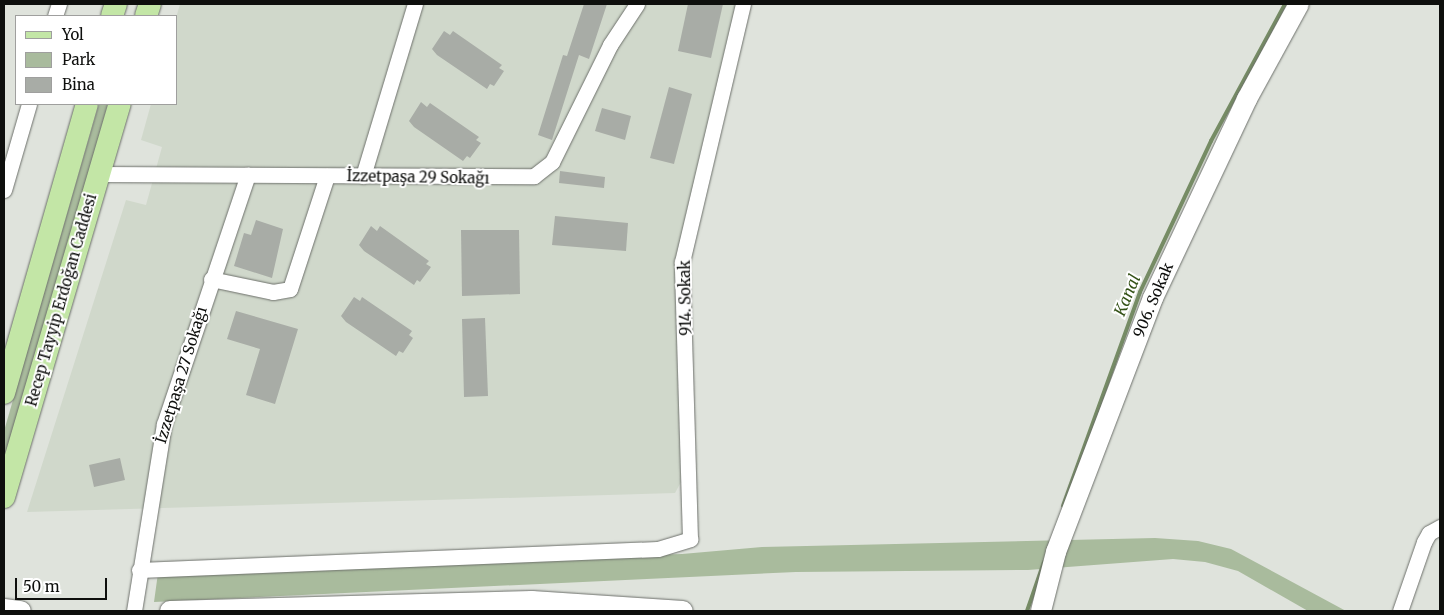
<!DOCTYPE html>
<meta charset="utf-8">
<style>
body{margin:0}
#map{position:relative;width:1444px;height:615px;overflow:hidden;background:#dfe3dc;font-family:Merriweather,serif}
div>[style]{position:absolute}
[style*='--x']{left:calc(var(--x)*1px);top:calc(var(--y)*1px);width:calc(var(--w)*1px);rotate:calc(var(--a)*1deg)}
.built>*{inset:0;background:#d0d8cb}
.green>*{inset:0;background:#a9bb9d}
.stream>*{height:4px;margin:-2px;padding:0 2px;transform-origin:2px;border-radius:2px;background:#768c65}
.building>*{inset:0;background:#a8aca6}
.roads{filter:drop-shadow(0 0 1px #6d706b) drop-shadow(0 0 1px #6d706b)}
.street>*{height:15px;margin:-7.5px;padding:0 7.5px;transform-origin:7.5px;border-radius:7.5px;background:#fff}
.secondary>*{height:20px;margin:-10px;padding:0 10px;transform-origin:10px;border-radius:10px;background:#fff}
.primary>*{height:22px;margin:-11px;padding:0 11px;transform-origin:11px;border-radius:11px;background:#c3e6a6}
span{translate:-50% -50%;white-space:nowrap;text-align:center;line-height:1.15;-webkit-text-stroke:4px #fff;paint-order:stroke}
.street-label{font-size:15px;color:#0e0f0d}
.water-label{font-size:16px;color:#345217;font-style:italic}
.frame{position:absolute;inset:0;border:5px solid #0e0f0d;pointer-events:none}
.legend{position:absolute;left:15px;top:15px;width:162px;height:90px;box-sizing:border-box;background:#fff;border:1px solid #9f9f9e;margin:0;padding:6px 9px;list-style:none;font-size:15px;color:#0e0f0d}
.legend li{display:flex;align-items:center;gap:10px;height:25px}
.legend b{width:25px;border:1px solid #9f9f9e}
.scale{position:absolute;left:15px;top:578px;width:92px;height:22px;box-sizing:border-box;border:2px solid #0e0f0d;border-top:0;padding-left:6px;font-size:15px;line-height:18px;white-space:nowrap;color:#0e0f0d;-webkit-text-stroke:4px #fff;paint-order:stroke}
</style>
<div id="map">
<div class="built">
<i style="clip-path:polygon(180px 4px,737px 4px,675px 266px,681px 482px,675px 493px,27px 512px,126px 200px,146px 205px,162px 147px,141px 140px,151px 104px,176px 104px,176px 18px)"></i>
</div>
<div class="green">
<i style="clip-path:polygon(99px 104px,108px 104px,4px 466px,4px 431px)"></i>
<i style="clip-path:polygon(1155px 538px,1198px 541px,1231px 549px,1346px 611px,1308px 611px,1238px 571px,1205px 562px,1173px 559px,1028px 570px,796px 572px,154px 602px,158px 573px,682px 554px,762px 547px)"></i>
</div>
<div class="stream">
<i style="--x:1063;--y:506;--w:227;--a:-70.2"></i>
<i style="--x:1140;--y:292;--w:167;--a:-64.8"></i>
<i style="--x:1211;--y:141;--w:156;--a:-61.6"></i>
<i style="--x:1027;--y:611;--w:52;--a:-70.9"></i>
</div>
<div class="building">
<i style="clip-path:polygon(584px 4px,607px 4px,589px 59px,579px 55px,552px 140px,538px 135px,563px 55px,567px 56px)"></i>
<i style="clip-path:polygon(688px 4px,723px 4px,711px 58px,678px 51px)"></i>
<i style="clip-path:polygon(444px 31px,450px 35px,453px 31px,502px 65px,499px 68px,504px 71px,494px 86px,490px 84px,487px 89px,437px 55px,432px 49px)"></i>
<i style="clip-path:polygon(669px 87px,692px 94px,674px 164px,650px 158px)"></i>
<i style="clip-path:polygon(421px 102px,427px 107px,430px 103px,479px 137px,476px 140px,481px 143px,470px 158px,467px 156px,463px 161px,414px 127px,409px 121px)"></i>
<i style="clip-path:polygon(602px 108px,631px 116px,625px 140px,595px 131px)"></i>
<i style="clip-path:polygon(560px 171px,605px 177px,604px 188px,559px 183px)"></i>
<i style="clip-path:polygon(555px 216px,628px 223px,626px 251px,552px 245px)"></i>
<i style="clip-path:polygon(256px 220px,283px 229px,272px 278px,234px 266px,244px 233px,251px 235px)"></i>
<i style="clip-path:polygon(371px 226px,377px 231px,380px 226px,429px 261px,426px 264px,431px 267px,420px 282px,417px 280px,414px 285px,364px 251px,359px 245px)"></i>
<i style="clip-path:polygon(461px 230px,519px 230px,520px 294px,462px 296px)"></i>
<i style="clip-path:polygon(354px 297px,360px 301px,362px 297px,412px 331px,409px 335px,413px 338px,403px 353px,399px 351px,396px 356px,346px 322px,341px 316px)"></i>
<i style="clip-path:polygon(236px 311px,298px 329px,275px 404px,246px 395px,260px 349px,227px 339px)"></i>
<i style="clip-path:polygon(485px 318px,488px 396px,464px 397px,462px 319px)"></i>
<i style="clip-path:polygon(120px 458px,125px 480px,94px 487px,89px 465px)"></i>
</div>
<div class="roads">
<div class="street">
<i style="--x:55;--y:16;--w:13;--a:-72"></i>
<i style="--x:99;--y:174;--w:435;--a:0.3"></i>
<i style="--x:534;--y:176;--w:23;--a:-38"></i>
<i style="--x:552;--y:162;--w:131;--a:-63.6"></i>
<i style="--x:610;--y:45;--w:49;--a:-56.6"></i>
<i style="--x:363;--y:176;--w:180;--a:-73.2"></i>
<i style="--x:4;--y:190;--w:90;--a:-73.8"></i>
<i style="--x:211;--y:279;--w:63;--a:11.8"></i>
<i style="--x:273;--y:292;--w:17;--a:-10"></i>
<i style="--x:290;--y:289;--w:119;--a:-71.9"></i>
<i style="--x:139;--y:570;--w:519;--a:-2.32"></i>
<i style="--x:658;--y:549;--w:34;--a:-17"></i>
<i style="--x:690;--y:539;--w:277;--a:-91.7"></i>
<i style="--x:682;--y:262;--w:265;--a:-76.7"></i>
<i style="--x:134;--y:611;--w:189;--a:-80.9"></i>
<i style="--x:164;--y:424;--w:263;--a:-71.4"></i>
<i style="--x:1400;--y:611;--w:73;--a:-70.8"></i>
<i style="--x:1424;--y:542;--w:10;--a:-61"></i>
<i style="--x:1429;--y:533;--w:13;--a:-29"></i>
</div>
<div class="secondary">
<i style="--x:4;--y:609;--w:17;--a:7"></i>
<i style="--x:170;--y:611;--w:362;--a:-1.6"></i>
<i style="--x:532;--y:601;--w:151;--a:3.8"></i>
<i style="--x:1041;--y:611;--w:61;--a:-75.7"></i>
<i style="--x:1056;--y:552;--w:272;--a:-69.1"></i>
<i style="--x:1153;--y:298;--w:220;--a:-64.7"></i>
<i style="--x:1247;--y:99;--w:108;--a:-61.3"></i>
</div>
<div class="primary">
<i style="--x:112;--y:16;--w:13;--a:-72"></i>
<i style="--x:146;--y:16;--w:13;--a:-72"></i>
<i style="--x:4;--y:393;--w:301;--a:-74"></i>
<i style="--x:4;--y:497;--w:410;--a:-73.6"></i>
</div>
</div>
<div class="street-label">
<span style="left:418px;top:177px;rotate:1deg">İzzetpaşa 29 Sokağı</span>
<span style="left:685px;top:298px;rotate:-91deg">914. Sokak</span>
<span style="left:61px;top:300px;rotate:-74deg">Recep Tayyip Erdoğan Caddesi</span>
<span style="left:1153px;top:300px;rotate:-67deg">906. Sokak</span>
<span style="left:181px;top:375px;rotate:-73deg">İzzetpaşa 27 Sokağı</span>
</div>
<div class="water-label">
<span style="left:1127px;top:295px;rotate:-67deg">Kanal</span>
</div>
<div class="frame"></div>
<ul class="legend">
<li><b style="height:6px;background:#c3e6a6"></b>Yol</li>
<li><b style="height:14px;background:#a9bb9d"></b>Park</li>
<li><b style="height:14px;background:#a8aca6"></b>Bina</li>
</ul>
<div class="scale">50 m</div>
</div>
